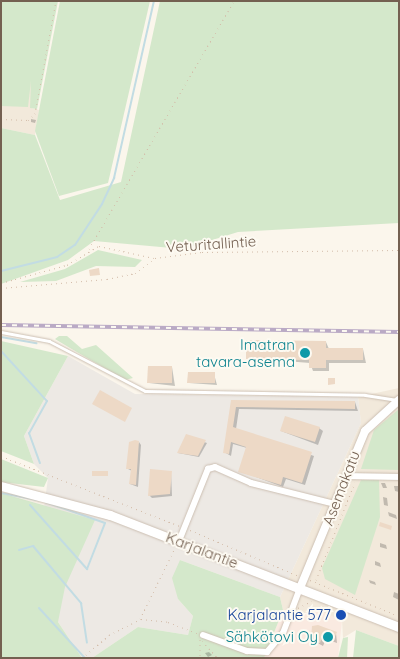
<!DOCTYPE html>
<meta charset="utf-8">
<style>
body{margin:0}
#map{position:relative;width:400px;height:659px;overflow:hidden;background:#fbf6ec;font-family:Quicksand,sans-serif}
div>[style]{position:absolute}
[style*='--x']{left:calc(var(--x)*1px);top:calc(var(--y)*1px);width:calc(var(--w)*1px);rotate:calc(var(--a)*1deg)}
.residential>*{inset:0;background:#f2e9db}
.commercial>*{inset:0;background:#faeae1}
.industrial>*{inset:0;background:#ede9e4}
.green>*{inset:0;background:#d4e8cb}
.shadow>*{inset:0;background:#0003}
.stream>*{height:2px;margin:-1px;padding:0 1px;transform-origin:1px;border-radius:1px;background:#c2dce3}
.building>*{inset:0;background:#edd9c6}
.path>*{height:1px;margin-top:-0.5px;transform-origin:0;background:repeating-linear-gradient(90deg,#d3bca9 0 1px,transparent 0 5px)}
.roads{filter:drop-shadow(0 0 1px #ccbfb2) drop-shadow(0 0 1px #ccbfb2)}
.service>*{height:3px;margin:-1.5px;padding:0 1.5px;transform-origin:1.5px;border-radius:1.5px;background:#fff}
.minor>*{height:6px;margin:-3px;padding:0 3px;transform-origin:3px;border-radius:3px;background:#fff}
.tertiary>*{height:8px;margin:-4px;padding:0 4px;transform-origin:4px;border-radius:4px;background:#fff}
.secondary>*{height:9px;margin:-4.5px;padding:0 4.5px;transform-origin:4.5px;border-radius:4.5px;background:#fff}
.rail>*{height:4px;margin-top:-2px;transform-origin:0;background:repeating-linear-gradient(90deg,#fdfaf2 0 5.5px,#baaac5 0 11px);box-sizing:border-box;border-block:1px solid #baaac5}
.dots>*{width:14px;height:14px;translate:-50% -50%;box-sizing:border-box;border:2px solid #fdfaf2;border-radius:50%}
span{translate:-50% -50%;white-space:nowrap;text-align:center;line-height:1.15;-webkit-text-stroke:4px #fdfaf2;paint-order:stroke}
.street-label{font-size:15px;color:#746051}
.culture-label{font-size:15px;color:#0d838f}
.right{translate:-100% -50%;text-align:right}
.transit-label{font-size:15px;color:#164399}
.frame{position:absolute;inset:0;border:2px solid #746051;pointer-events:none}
</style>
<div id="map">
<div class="residential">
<i style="clip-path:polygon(1px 74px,34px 81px,31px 108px,39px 110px,35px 135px,1px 128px)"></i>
<i style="clip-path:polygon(399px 388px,399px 646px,356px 630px,343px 638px,342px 620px,283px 610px,280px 597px,361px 423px,358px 397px)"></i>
</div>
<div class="commercial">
<i style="clip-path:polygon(315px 608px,342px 621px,338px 658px,264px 658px,283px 610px,300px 615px)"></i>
</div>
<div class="industrial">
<i style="clip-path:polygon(68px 356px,135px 394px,358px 397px,361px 423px,280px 597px,180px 560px,178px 599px,193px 616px,188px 635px,138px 627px,92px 658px,82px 658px,52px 613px,44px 508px,48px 478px,34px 464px,24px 436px)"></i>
</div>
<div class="green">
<i style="clip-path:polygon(1px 1px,58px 1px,37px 109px,30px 108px,31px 81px,28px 107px,1px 106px)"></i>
<i style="clip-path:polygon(60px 1px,150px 1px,108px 183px,59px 196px,35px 131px)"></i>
<i style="clip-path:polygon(160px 1px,399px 1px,399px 223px,238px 232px,183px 249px,94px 241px,68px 260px,1px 284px,1px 128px,35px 135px,60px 200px,121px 182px)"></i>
<i style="clip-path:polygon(98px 250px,142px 260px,135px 267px,96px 266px,56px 281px,20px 282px,65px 269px)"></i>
<i style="clip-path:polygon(59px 336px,67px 336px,82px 349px,96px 345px,133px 378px,125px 380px,70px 348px,55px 339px)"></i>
<i style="clip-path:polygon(1px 341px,68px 356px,24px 436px,34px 464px,1px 451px)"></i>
<i style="clip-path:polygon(399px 409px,399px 470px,361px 469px,374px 430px)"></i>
<i style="clip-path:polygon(1px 459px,48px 478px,44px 487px,1px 482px)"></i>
<i style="clip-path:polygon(361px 480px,379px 480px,380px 517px,355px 595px,325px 579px,322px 568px)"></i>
<i style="clip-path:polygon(1px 493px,95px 520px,65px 587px,58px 622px,82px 658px,1px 658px)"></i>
<i style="clip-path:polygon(180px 560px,280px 597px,283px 610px,264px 658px,92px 658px,138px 627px,188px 635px,193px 616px,178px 599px,172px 578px)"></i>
<i style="clip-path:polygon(356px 630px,399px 646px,399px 658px,353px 658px)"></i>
<i style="clip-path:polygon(348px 637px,347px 658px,338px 658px,343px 638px)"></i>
</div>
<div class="shadow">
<i style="clip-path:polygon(31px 119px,36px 120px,35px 123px,31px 122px)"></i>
<i style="clip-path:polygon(326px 342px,329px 349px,363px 349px,366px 363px,329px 363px,329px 371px,313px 371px,310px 363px,247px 358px)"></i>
<i style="clip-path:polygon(172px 367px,175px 386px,149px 383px)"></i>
<i style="clip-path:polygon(214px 374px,217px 385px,189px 383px)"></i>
<i style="clip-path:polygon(232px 402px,355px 402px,358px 411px,239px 409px,236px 429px,314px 456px,305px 485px,286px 479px,283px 487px,240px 471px,247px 448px,233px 444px,231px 456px,224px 452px)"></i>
<i style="clip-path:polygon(319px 428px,323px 431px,318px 445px,281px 431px)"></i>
<i style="clip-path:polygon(187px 436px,207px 443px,199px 457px,178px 453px)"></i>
<i style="clip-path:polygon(139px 442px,141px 445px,138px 487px,130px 484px,132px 471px,128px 469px)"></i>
<i style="clip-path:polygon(171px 472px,172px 496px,152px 498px,149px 495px)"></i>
<i style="clip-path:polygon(381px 483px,385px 483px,387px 488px,383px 488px)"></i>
<i style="clip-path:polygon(394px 486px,399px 486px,399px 492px,395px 491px)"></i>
<i style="clip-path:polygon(383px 497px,387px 498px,388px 506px,384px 505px)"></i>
<i style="clip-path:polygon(388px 512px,396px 515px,397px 519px,389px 516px)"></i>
<i style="clip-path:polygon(380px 543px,386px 545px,387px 549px,380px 547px)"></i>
<i style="clip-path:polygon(375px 561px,380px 563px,381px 567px,375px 565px)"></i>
<i style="clip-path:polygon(369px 580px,375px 582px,376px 585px,370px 583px)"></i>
<i style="clip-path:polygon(394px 592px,399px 594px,399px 600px,393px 597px)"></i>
<i style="clip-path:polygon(336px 633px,337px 643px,326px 639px,323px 646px,312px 640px)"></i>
<i style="clip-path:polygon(209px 652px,212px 655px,208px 657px,205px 653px)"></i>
</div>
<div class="stream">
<i style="--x:1;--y:271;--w:58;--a:-14"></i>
<i style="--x:57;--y:257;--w:22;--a:-34"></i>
<i style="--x:75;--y:245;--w:49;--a:-56.6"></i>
<i style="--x:102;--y:204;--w:29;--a:-65"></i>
<i style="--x:114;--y:178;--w:181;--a:-77.3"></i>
<i style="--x:1;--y:337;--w:36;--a:10"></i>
<i style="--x:1;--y:351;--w:68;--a:47.4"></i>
<i style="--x:47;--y:401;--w:37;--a:119"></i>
<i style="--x:29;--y:433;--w:32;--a:70"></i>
<i style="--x:1;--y:493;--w:38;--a:11"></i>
<i style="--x:30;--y:505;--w:86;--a:48.3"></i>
<i style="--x:87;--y:569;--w:49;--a:-68.6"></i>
<i style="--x:105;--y:523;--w:64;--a:-160.7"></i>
<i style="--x:19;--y:550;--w:15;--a:-16"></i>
<i style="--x:33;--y:546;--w:75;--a:49.9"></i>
<i style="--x:81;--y:603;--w:40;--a:81.5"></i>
<i style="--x:39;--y:608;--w:68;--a:47.4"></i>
</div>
<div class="building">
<i style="clip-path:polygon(99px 268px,100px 275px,90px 276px,89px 270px)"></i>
<i style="clip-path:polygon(246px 340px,326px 341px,326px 348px,363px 348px,363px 360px,326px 360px,326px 368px,309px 368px,309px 360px,246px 359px)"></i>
<i style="clip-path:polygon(148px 366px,172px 366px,172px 383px,147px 383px)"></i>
<i style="clip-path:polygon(188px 372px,215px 372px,215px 383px,187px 383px)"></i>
<i style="clip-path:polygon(328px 378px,335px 378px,335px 384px,328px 385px)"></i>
<i style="clip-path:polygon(100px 390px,132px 408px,125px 422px,92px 404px)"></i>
<i style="clip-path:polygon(231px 400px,355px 401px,355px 409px,236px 407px,233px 427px,312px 452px,302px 483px,283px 477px,281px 485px,238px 472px,246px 447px,231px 442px,229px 454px,223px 453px)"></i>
<i style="clip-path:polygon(285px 416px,320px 427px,315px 442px,280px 431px)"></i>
<i style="clip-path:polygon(186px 434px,206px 440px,198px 456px,177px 453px)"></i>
<i style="clip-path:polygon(135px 440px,139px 441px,136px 485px,129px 484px,131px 469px,126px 469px,129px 442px)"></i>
<i style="clip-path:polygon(150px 469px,172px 471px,170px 494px,148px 496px)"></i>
<i style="clip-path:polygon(92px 471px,108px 471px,108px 476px,92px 476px)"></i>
<i style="clip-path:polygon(380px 522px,392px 526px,391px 530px,379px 526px)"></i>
<i style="clip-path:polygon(318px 625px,337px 632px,333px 641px,322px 637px,320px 643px,311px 640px,312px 626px)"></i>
</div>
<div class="path">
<i style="--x:1;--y:119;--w:27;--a:2"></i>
<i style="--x:28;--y:120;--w:9;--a:-41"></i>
<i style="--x:35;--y:114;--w:115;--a:-79.5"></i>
<i style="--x:89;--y:249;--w:287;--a:-59.7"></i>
<i style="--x:1;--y:283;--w:68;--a:-15.3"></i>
<i style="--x:67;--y:265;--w:37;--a:-31"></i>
<i style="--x:99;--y:246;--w:56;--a:12.3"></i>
<i style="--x:1;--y:288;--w:106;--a:-4.9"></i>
<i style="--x:107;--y:279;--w:29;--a:-12"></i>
<i style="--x:135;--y:273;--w:25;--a:-37"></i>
<i style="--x:155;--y:258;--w:47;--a:-7.3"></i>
<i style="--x:202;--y:252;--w:197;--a:-0.6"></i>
<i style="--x:1;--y:456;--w:192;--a:21.4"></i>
<i style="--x:190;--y:530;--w:118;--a:22.9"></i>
<i style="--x:310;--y:580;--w:96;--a:22"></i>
<i style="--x:316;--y:580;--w:105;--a:-68.3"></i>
<i style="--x:298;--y:608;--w:15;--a:-28"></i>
<i style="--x:141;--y:619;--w:27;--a:6"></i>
<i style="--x:168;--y:622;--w:31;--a:21"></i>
<i style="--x:200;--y:639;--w:19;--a:90"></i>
<i style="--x:202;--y:641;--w:23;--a:47"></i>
<i style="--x:82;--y:658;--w:35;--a:-40"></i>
<i style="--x:109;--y:635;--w:35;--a:-27"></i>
<i style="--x:140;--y:619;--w:79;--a:-63.8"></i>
</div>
<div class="roads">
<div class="service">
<i style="--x:1;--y:332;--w:49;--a:10.6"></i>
<i style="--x:49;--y:341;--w:108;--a:27.5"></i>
<i style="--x:145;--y:391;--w:220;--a:1"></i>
<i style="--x:365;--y:395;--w:31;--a:9"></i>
</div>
<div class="minor">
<i style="--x:346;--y:476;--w:53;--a:1.1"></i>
<i style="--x:179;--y:541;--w:78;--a:-68.1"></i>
<i style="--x:208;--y:469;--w:7;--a:-16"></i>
<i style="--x:215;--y:467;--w:39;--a:24"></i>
<i style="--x:251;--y:483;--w:87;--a:14"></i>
<i style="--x:203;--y:635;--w:47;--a:20"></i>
<i style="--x:247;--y:651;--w:20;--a:3"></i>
<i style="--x:267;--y:652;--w:25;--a:-50"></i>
<i style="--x:283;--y:633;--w:48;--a:-69.3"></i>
</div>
<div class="tertiary">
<i style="--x:300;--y:588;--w:170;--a:-67.5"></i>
<i style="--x:365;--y:431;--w:46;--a:-42.4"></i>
</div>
<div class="secondary">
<i style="--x:1;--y:486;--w:113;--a:14.9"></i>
<i style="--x:110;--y:515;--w:310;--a:21.2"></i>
</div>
</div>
<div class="rail">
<i style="--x:1;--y:325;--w:398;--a:1"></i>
</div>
<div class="dots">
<i style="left:305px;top:353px;background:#0f9aa8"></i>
<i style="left:341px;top:615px;background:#1a4fb4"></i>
<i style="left:328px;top:637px;background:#0f9aa8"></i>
</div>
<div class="street-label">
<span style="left:211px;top:244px;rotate:-4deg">Veturitallintie</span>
<span style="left:341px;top:488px;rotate:-69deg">Asemakatu</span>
<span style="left:202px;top:550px;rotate:21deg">Karjalantie</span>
</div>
<div class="culture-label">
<span class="right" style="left:295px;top:353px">Imatran<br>tavara-asema</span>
<span class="right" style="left:318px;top:637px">Sähkötovi Oy</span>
</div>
<div class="transit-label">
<span class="right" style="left:331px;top:615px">Karjalantie 577</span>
</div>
<div class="frame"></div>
</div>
